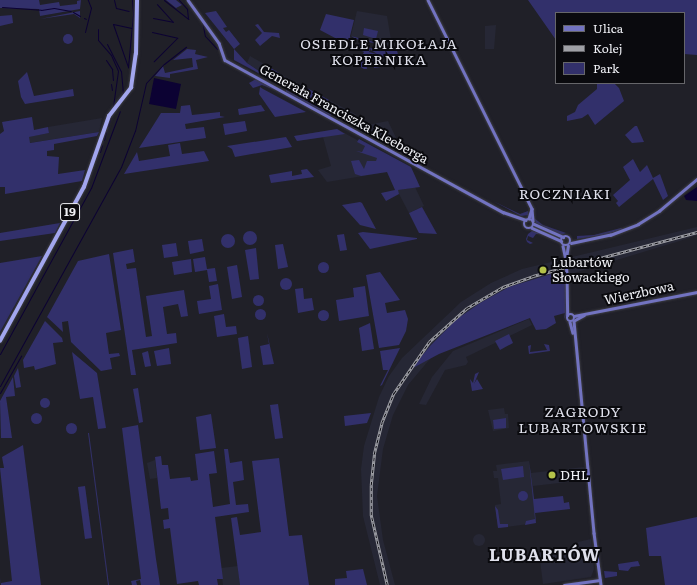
<!DOCTYPE html>
<meta charset="utf-8">
<style>
body{margin:0}
#map{position:relative;width:697px;height:585px;overflow:hidden;background:#202028;font-family:Literata,serif}
div>[style]{position:absolute}
[style*='--x']{left:calc(var(--x)*1px);top:calc(var(--y)*1px);width:calc(var(--w)*1px);rotate:calc(var(--a)*1deg)}
.built>*{inset:0;background:#262735}
.round{border-radius:50%}
.green>*{inset:0;background:#32306b}
.water>*{inset:0;background:#0c0233}
.stream>*{height:1px;margin:-0.5px;padding:0 0.5px;transform-origin:0.5px;border-radius:0.5px;background:#0c0233}
.roads{filter:drop-shadow(0 0 1px #3d3d45) drop-shadow(0 0 1px #3d3d45)}
.secondary>*{height:2.5px;margin:-1.25px;padding:0 1.25px;transform-origin:1.25px;border-radius:1.25px;background:#7273c1}
.secondary>.ring{margin:-1.25px;padding:0;box-sizing:content-box;background:none;border:2.5px solid #7273c1;border-radius:50%}
.highway>*{height:3.5px;margin:-1.75px;padding:0 1.75px;transform-origin:1.75px;border-radius:1.75px;background:#a2a6ee}
.rail>*{height:2.5px;margin-top:-1.25px;transform-origin:0;background:repeating-linear-gradient(90deg,#0a0a0e 0 3px,#9fa0a6 0 6px);box-sizing:border-box;border-block:1px solid #9fa0a6}
.bridges{filter:drop-shadow(0 0 1px #3d3d45) drop-shadow(0 0 1px #3d3d45)}
.secondary-bridge>*{height:2.5px;margin:-1.25px;padding:0 1.25px;transform-origin:1.25px;border-radius:1.25px;background:#7273c1}
.dots>*{width:11px;height:11px;translate:-50% -50%;box-sizing:border-box;border:2px solid #0a0a0e;border-radius:50%}
span{translate:-50% -50%;white-space:nowrap;text-align:center;line-height:1.15;-webkit-text-stroke:4px #0a0a0e;paint-order:stroke}
.shield-label span{padding:1px 3px;background:#0a0a0e;border:1px solid;border-radius:3px;-webkit-text-stroke-width:0}
.shield-label{font-size:12px;color:#eff0f5;font-weight:700}
.street-label{font-size:13px;color:#eff0f5}
.poi-label{font-size:13px;color:#eff0f5}
.left{translate:0 -50%;text-align:left}
.neighbourhood-label{font-size:14px;color:#e0e1ec;letter-spacing:1px}
.district-label{font-size:17px;color:#e0e1ec;font-weight:700;letter-spacing:1px}
.legend{position:absolute;left:555px;top:12px;width:130px;height:72px;box-sizing:border-box;background:#0a0a0e;border:1px solid #66666a;margin:0;padding:5px 7px;list-style:none;font-size:12px;color:#eff0f5}
.legend li{display:flex;align-items:center;gap:8px;height:20px}
.legend b{width:20px;border:1px solid #66666a}
</style>
<div id="map">
<div class="built">
<i style="clip-path:polygon(357px 11px,387px 16px,392px 46px,351px 36px)"></i>
<i style="clip-path:polygon(496px 25px,494px 49px,485px 49px,485px 26px)"></i>
<i style="clip-path:polygon(250px 56px,266px 65px,262px 73px,247px 63px)"></i>
<i style="clip-path:polygon(279px 73px,305px 87px,301px 94px,275px 82px)"></i>
<i style="clip-path:polygon(329px 100px,357px 115px,341px 118px,324px 109px)"></i>
<i style="clip-path:polygon(102px 118px,99px 132px,29px 143px,28px 137px,49px 133px,48px 127px)"></i>
<i style="clip-path:polygon(388px 121px,398px 142px,393px 146px,365px 131px,367px 125px)"></i>
<i style="clip-path:polygon(337px 129px,386px 156px,387px 172px,327px 182px,318px 170px,331px 166px,323px 137px,297px 141px,294px 136px)"></i>
<i style="clip-path:polygon(415px 187px,424px 206px,409px 213px,397px 190px)"></i>
<i style="clip-path:polygon(697px 227px,697px 235px,686px 239px,528px 287px,445px 341px,408px 385px,393px 415px,383px 449px,377px 496px,383px 540px,395px 585px,380px 585px,363px 516px,361px 469px,364px 446px,379px 397px,389px 376px,402px 358px,461px 302px,491px 283px,522px 269px)"></i>
<i style="clip-path:polygon(529px 319px,532px 325px,466px 357px,468px 362px,466px 365px,445px 370px,426px 405px,419px 404px,432px 377px,453px 351px)"></i>
<i style="clip-path:polygon(504px 408px,505px 414px,508px 414px,509px 428px,493px 431px,488px 410px)"></i>
<i style="clip-path:polygon(155px 460px,157px 478px,150px 479px,147px 463px)"></i>
<i style="clip-path:polygon(529px 461px,531px 473px,584px 467px,585px 480px,533px 486px,536px 523px,498px 528px,495px 505px,501px 504px,498px 478px,494px 478px,493px 471px,497px 471px,496px 465px)"></i>
<i class="round" style="left:473px;top:534px;width:12px;height:12px"></i>
<i style="clip-path:polygon(591px 539px,594px 569px,591px 577px,543px 584px,539px 553px,579px 548px,578px 542px)"></i>
<i style="clip-path:polygon(238px 566px,240px 585px,223px 585px,221px 568px)"></i>
</div>
<div class="green">
<i style="clip-path:polygon(0 0,39px 0,40px 5px,59px 2px,60px 6px,77px 4px,77px 1px,81px 0,80px 9px,40px 16px,39px 9px,0 8px)"></i>
<i style="clip-path:polygon(166px 0,176px 0,182px 5px,176px 8px)"></i>
<i style="clip-path:polygon(528px 0,697px 0,697px 55px,684px 54px,684px 13px,556px 13px,556px 40px)"></i>
<i style="clip-path:polygon(80px 11px,80px 18px,74px 14px,40px 19px)"></i>
<i style="clip-path:polygon(216px 11px,227px 27px,223px 28px,226px 32px,229px 30px,240px 44px,234px 49px,247px 63px,262px 73px,266px 65px,279px 73px,275px 82px,234px 60px,234px 49px,205px 13px)"></i>
<i style="clip-path:polygon(326px 14px,354px 20px,350px 36px,352px 47px,320px 30px)"></i>
<i style="clip-path:polygon(12px 15px,13px 23px,0 26px,0 16px)"></i>
<i style="clip-path:polygon(258px 24px,264px 32px,279px 33px,280px 38px,272px 36px,260px 46px,255px 40px,262px 33px,255px 25px)"></i>
<i style="clip-path:polygon(364px 28px,378px 31px,376px 39px,363px 35px)"></i>
<i class="round" style="left:63px;top:34px;width:10px;height:10px"></i>
<i style="clip-path:polygon(351px 36px,386px 45px,386px 46px,356px 39px)"></i>
<i style="clip-path:polygon(358px 44px,371px 48px,369px 52px,377px 54px,371px 50px,371px 48px,385px 51px,397px 50px,398px 55px,380px 58px,381px 67px,374px 68px,373px 59px,366px 60px,367px 69px,364px 69px,357px 65px,364px 52px,356px 48px)"></i>
<i style="clip-path:polygon(187px 49px,196px 50px,195px 54px,208px 57px,196px 60px,198px 69px,170px 74px,170px 78px,155px 76px,163px 66px,165px 73px,193px 67px,192px 58px,173px 60px)"></i>
<i style="clip-path:polygon(27px 72px,34px 96px,73px 89px,74px 96px,25px 104px,21px 97px,18px 81px)"></i>
<i style="clip-path:polygon(256px 79px,263px 83px,278px 91px,262px 85px,253px 88px,249px 83px)"></i>
<i style="clip-path:polygon(597px 83px,614px 83px,619px 88px,624px 101px,595px 125px,588px 114px,582px 118px,567px 121px,567px 116px,575px 112px,578px 105px,597px 89px)"></i>
<i style="clip-path:polygon(260px 87px,263px 89px,306px 112px,275px 117px,259px 94px)"></i>
<i style="clip-path:polygon(305px 87px,329px 100px,324px 109px,299px 95px)"></i>
<i style="clip-path:polygon(286px 90px,332px 115px,329px 116px,286px 93px)"></i>
<i style="clip-path:polygon(190px 105px,192px 115px,220px 112px,220px 116px,225px 117px,185px 124px,186px 129px,204px 127px,206px 138px,139px 148px,161px 113px,180px 113px,181px 106px)"></i>
<i style="clip-path:polygon(261px 105px,265px 111px,239px 115px,238px 109px)"></i>
<i style="clip-path:polygon(32px 117px,34px 130px,48px 127px,49px 133px,29px 137px,30px 143px,99px 132px,97px 136px,54px 144px,54px 150px,47px 151px,47px 156px,59px 157px,58px 174px,85px 170px,82px 181px,5px 194px,5px 187px,0 187px,0 134px,4px 131px,2px 122px)"></i>
<i style="clip-path:polygon(245px 121px,247px 131px,225px 135px,223px 124px)"></i>
<i style="clip-path:polygon(635px 126px,637px 126px,644px 142px,632px 143px,625px 135px)"></i>
<i style="clip-path:polygon(337px 129px,345px 134px,297px 141px,294px 136px)"></i>
<i style="clip-path:polygon(286px 137px,292px 147px,235px 157px,232px 149px,227px 146px)"></i>
<i style="clip-path:polygon(359px 139px,411px 167px,420px 187px,398px 190px,399px 194px,386px 201px,381px 193px,395px 190px,387px 172px,361px 176px,355px 174px,351px 161px,359px 160px,364px 169px,367px 161px,376px 161px,377px 158px,356px 151px,362px 152px,365px 146px,357px 142px)"></i>
<i style="clip-path:polygon(180px 143px,182px 154px,204px 151px,209px 161px,124px 174px,137px 152px,139px 161px,170px 156px,168px 145px)"></i>
<i style="clip-path:polygon(633px 159px,640px 172px,647px 165px,653px 178px,660px 174px,668px 196px,663px 200px,653px 179px,619px 207px,616px 203px,618px 201px,613px 195px,630px 180px,623px 167px)"></i>
<i style="clip-path:polygon(307px 169px,314px 177px,271px 183px,269px 175px,292px 171px,292px 176px,302px 174px,301px 170px)"></i>
<i style="clip-path:polygon(493px 201px,520px 214px,528px 211px,529px 215px,521px 216px)"></i>
<i style="clip-path:polygon(360px 202px,362px 203px,376px 229px,360px 225px,342px 205px)"></i>
<i style="clip-path:polygon(422px 207px,437px 234px,419px 233px,409px 213px)"></i>
<i style="clip-path:polygon(534px 218px,543px 225px,566px 233px,561px 235px,536px 223px)"></i>
<i style="clip-path:polygon(60px 223px,55px 233px,0 241px,0 233px)"></i>
<i style="clip-path:polygon(621px 228px,623px 229px,608px 234px,577px 239px,577px 236px,594px 235px)"></i>
<i style="clip-path:polygon(532px 231px,543px 234px,536px 234px,533px 238px,528px 236px,527px 240px,533px 243px,530px 244px,527px 242px,526px 239px,528px 234px)"></i>
<i class="round" style="left:243px;top:231px;width:14px;height:14px"></i>
<i style="clip-path:polygon(363px 232px,417px 238px,417px 239px,370px 249px,358px 233px)"></i>
<i style="clip-path:polygon(344px 234px,347px 250px,340px 251px,337px 235px)"></i>
<i class="round" style="left:221px;top:234px;width:14px;height:14px"></i>
<i style="clip-path:polygon(202px 239px,204px 251px,190px 254px,188px 241px)"></i>
<i style="clip-path:polygon(176px 243px,178px 256px,164px 258px,162px 245px)"></i>
<i style="clip-path:polygon(283px 244px,288px 267px,278px 269px,275px 245px)"></i>
<i style="clip-path:polygon(256px 248px,259px 279px,250px 280px,245px 250px)"></i>
<i style="clip-path:polygon(133px 249px,135px 262px,126px 264px,127px 269px,136px 268px,146px 337px,152px 336px,146px 296px,184px 290px,188px 316px,181px 317px,178px 304px,163px 307px,167px 334px,176px 333px,177px 343px,132px 350px,136px 375px,131px 375px,113px 253px)"></i>
<i style="clip-path:polygon(109px 254px,121px 330px,106px 333px,109px 354px,119px 353px,120px 356px,110px 358px,112px 369px,101px 371px,71px 342px,68px 321px,62px 322px,63px 332px,47px 317px,78px 261px)"></i>
<i style="clip-path:polygon(42px 256px,15px 305px,0 332px,0 263px)"></i>
<i style="clip-path:polygon(205px 257px,207px 269px,215px 268px,217px 281px,209px 282px,207px 270px,195px 272px,193px 259px)"></i>
<i style="clip-path:polygon(191px 259px,192px 272px,174px 275px,172px 262px)"></i>
<i class="round" style="left:317.5px;top:261.5px;width:11px;height:11px"></i>
<i style="clip-path:polygon(237px 265px,242px 297px,232px 299px,227px 267px)"></i>
<i style="clip-path:polygon(564px 270px,567px 313px,564px 319px,565px 313px,554px 316px,556px 323px,546px 329px,536px 330px,530px 318px,439px 354px,411px 369px,431px 345px,457px 319px,480px 303px,509px 287px)"></i>
<i style="clip-path:polygon(380px 272px,400px 300px,385px 303px,387px 313px,405px 310px,408px 319px,406px 331px,399px 345px,379px 348px,366px 275px)"></i>
<i class="round" style="left:280px;top:278px;width:12px;height:12px"></i>
<i style="clip-path:polygon(218px 284px,222px 310px,199px 314px,197px 301px,211px 299px,209px 286px)"></i>
<i style="clip-path:polygon(365px 286px,369px 316px,339px 321px,336px 300px,354px 297px,353px 288px)"></i>
<i style="clip-path:polygon(303px 288px,304px 299px,312px 298px,314px 310px,298px 313px,295px 289px)"></i>
<i class="round" style="left:252.5px;top:294.5px;width:11px;height:11px"></i>
<i class="round" style="left:254.5px;top:308.5px;width:11px;height:11px"></i>
<i class="round" style="left:317.5px;top:309.5px;width:11px;height:11px"></i>
<i style="clip-path:polygon(224px 314px,226px 327px,236px 326px,237px 334px,217px 337px,214px 316px)"></i>
<i style="clip-path:polygon(45px 321px,62px 338px,63px 342px,53px 343px,56px 364px,35px 370px,34px 366px,24px 368px,23px 360px)"></i>
<i style="clip-path:polygon(370px 323px,374px 349px,362px 351px,359px 328px)"></i>
<i style="clip-path:polygon(267px 333px,274px 364px,263px 365px,260px 346px,269px 344px)"></i>
<i style="clip-path:polygon(509px 334px,513px 343px,500px 350px,495px 341px)"></i>
<i style="clip-path:polygon(248px 336px,252px 367px,242px 369px,238px 338px)"></i>
<i style="clip-path:polygon(544px 344px,549px 345px,550px 351px,529px 354px,528px 346px,531px 345px,530px 352px,547px 350px)"></i>
<i style="clip-path:polygon(169px 348px,171px 364px,157px 366px,154px 351px)"></i>
<i style="clip-path:polygon(400px 348px,382px 385px,380px 386px,388px 370px,383px 370px,380px 351px)"></i>
<i style="clip-path:polygon(148px 351px,151px 366px,145px 367px,142px 353px)"></i>
<i style="clip-path:polygon(72px 352px,97px 373px,106px 428px,98px 429px,93px 397px,80px 399px)"></i>
<i style="clip-path:polygon(18px 368px,21px 387px,16px 388px,14px 376px)"></i>
<i style="clip-path:polygon(479px 372px,474px 384px,477px 379px,483px 389px,472px 391px,470px 379px,473px 383px,475px 374px)"></i>
<i style="clip-path:polygon(13px 377px,15px 396px,6px 397px,12px 438px,1px 438px,0 401px)"></i>
<i style="clip-path:polygon(138px 388px,143px 422px,139px 423px,133px 389px)"></i>
<i class="round" style="left:40px;top:398px;width:10px;height:10px"></i>
<i style="clip-path:polygon(278px 404px,283px 438px,275px 439px,270px 405px)"></i>
<i class="round" style="left:30.5px;top:412.5px;width:11px;height:11px"></i>
<i style="clip-path:polygon(371px 413px,367px 423px,345px 426px,344px 416px)"></i>
<i style="clip-path:polygon(211px 414px,216px 448px,200px 450px,196px 417px)"></i>
<i style="clip-path:polygon(506px 418px,506px 428px,494px 429px,493px 420px)"></i>
<i class="round" style="left:65.5px;top:422.5px;width:11px;height:11px"></i>
<i style="clip-path:polygon(138px 425px,156px 559px,160px 585px,141px 585px,140px 580px,136px 581px,137px 585px,132px 585px,131px 581px,141px 579px,122px 428px)"></i>
<i style="clip-path:polygon(88px 433px,89px 433px,109px 585px,108px 585px)"></i>
<i style="clip-path:polygon(23px 445px,41px 585px,1px 585px,0 577px,1px 583px,12px 581px,0 468px,4px 468px,2px 457px)"></i>
<i style="clip-path:polygon(224px 449px,228px 449px,230px 463px,242px 461px,244px 480px,233px 482px,236px 505px,248px 504px,249px 512px,215px 517px,223px 579px,217px 579px,218px 585px,199px 585px,198px 581px,177px 584px,170px 528px,164px 529px,163px 520px,169px 519px,168px 508px,161px 509px,155px 457px,161px 456px,162px 465px,168px 465px,170px 479px,190px 477px,191px 481px,198px 480px,195px 454px,214px 451px,217px 473px,209px 474px,213px 507px,230px 504px)"></i>
<i style="clip-path:polygon(279px 458px,289px 536px,302px 535px,309px 585px,240px 585px,231px 518px,237px 517px,240px 535px,261px 532px,252px 461px)"></i>
<i style="clip-path:polygon(529px 461px,534px 499px,563px 496px,564px 503px,569px 502px,570px 509px,535px 513px,536px 523px,525px 525px,526px 521px,535px 519px)"></i>
<i style="clip-path:polygon(523px 466px,524px 477px,503px 480px,501px 469px)"></i>
<i style="clip-path:polygon(85px 486px,92px 538px,85px 539px,78px 487px)"></i>
<i class="round" style="left:518px;top:491px;width:10px;height:10px"></i>
<i style="clip-path:polygon(495px 506px,498px 510px,500px 524px,508px 524px,508px 527px,498px 528px)"></i>
<i style="clip-path:polygon(697px 517px,697px 585px,665px 585px,661px 556px,649px 556px,646px 528px)"></i>
<i style="clip-path:polygon(638px 561px,640px 566px,631px 567px,628px 571px,619px 570px,618px 564px)"></i>
<i style="clip-path:polygon(363px 569px,367px 585px,335px 585px,335px 579px,347px 578px,346px 571px)"></i>
<i style="clip-path:polygon(604px 571px,617px 572px,617px 576px,605px 578px)"></i>
</div>
<div class="water">
<i style="clip-path:polygon(154px 78px,181px 84px,176px 109px,149px 104px)"></i>
<i style="clip-path:polygon(697px 187px,697px 201px,686px 200px,684px 196px)"></i>
</div>
<div class="stream">
<i style="--x:114;--y:0;--w:8;--a:76"></i>
<i style="--x:116;--y:8;--w:13;--a:13"></i>
<i style="--x:164;--y:0;--w:31;--a:38"></i>
<i style="--x:179;--y:0;--w:12;--a:48"></i>
<i style="--x:187;--y:9;--w:9;--a:84"></i>
<i style="--x:2;--y:7;--w:39;--a:4"></i>
<i style="--x:41;--y:10;--w:13;--a:-9"></i>
<i style="--x:54;--y:8;--w:17;--a:10"></i>
<i style="--x:73;--y:12;--w:8;--a:30"></i>
<i style="--x:84;--y:18;--w:2;--a:27"></i>
<i style="--x:153;--y:18;--w:20;--a:11"></i>
<i style="--x:173;--y:22;--w:24;--a:-132"></i>
<i style="--x:202;--y:21;--w:15;--a:79"></i>
<i style="--x:205;--y:36;--w:18;--a:47"></i>
<i style="--x:113;--y:24;--w:46;--a:70.8"></i>
<i style="--x:113;--y:24;--w:19;--a:12"></i>
<i style="--x:98;--y:29;--w:11;--a:90"></i>
<i style="--x:98;--y:40;--w:20;--a:49"></i>
<i style="--x:111;--y:55;--w:17;--a:66"></i>
<i style="--x:118;--y:71;--w:37;--a:98"></i>
<i style="--x:85;--y:32;--w:25;--a:-76"></i>
<i style="--x:91;--y:8;--w:9;--a:-111"></i>
<i style="--x:152;--y:32;--w:26;--a:13"></i>
<i style="--x:177;--y:38;--w:33;--a:135"></i>
<i style="--x:107;--y:44;--w:30;--a:63"></i>
<i style="--x:121;--y:71;--w:24;--a:85"></i>
<i style="--x:106;--y:60;--w:11;--a:56"></i>
<i style="--x:112;--y:69;--w:11;--a:85"></i>
<i style="--x:128;--y:67;--w:53;--a:-84.6"></i>
<i style="--x:133;--y:14;--w:14;--a:-94"></i>
<i style="--x:111;--y:84;--w:6;--a:81"></i>
<i style="--x:108;--y:126;--w:9;--a:-72"></i>
<i style="--x:99;--y:138;--w:5;--a:-68"></i>
<i style="--x:104;--y:140;--w:8;--a:-76"></i>
<i style="--x:100;--y:152;--w:7;--a:-74"></i>
<i style="--x:0;--y:354;--w:189;--a:-61.3"></i>
<i style="--x:91;--y:188;--w:82;--a:-69.4"></i>
<i style="--x:0;--y:386;--w:250;--a:-61.1"></i>
<i style="--x:121;--y:167;--w:39;--a:-69"></i>
<i style="--x:135;--y:131;--w:49;--a:-77.1"></i>
<i style="--x:146;--y:83;--w:26;--a:-47"></i>
<i style="--x:164;--y:64;--w:28;--a:-38"></i>
<i style="--x:0;--y:393;--w:43;--a:-60.4"></i>
</div>
<div class="roads">
<div class="secondary">
<i style="--x:188;--y:0;--w:53;--a:54.2"></i>
<i style="--x:219;--y:43;--w:18;--a:71"></i>
<i style="--x:225;--y:60;--w:317;--a:28.7"></i>
<i style="--x:503;--y:212;--w:24;--a:19"></i>
<i style="--x:428;--y:0;--w:233;--a:63.5"></i>
<i style="--x:532;--y:209;--w:10;--a:107"></i>
<i style="--x:532;--y:209;--w:12;--a:85"></i>
<i class="ring" style="left:524px;top:219px;width:7.5px;height:7.5px"></i>
<i style="--x:534;--y:224;--w:32;--a:24"></i>
<i style="--x:532;--y:228;--w:32;--a:24"></i>
<i class="ring" style="left:561px;top:236px;width:7.5px;height:7.5px"></i>
<i style="--x:571;--y:243;--w:40;--a:-12"></i>
<i style="--x:610;--y:235;--w:30;--a:-21"></i>
<i style="--x:638;--y:224;--w:25;--a:-32"></i>
<i style="--x:659;--y:211;--w:50;--a:-40.1"></i>
<i style="--x:563;--y:246;--w:14;--a:78"></i>
<i style="--x:566;--y:258;--w:12;--a:-81"></i>
<i style="--x:567;--y:276;--w:39;--a:89"></i>
<i class="ring" style="left:567px;top:314px;width:5.5px;height:5.5px"></i>
<i style="--x:574;--y:316;--w:125;--a:-11"></i>
<i style="--x:575;--y:320;--w:10;--a:-29"></i>
<i style="--x:574;--y:321;--w:213;--a:84.6"></i>
<i style="--x:594;--y:533;--w:52;--a:82.3"></i>
<i style="--x:570;--y:322;--w:11;--a:75"></i>
<i style="--x:564;--y:585;--w:36;--a:-8"></i>
</div>
<div class="highway">
<i style="--x:0;--y:341;--w:175;--a:-61.4"></i>
<i style="--x:84;--y:187;--w:75;--a:-70.6"></i>
<i style="--x:109;--y:116;--w:36;--a:-52"></i>
<i style="--x:131;--y:88;--w:34;--a:-82"></i>
<i style="--x:136;--y:54;--w:54;--a:-88.9"></i>
</div>
</div>
<div class="rail">
<i style="--x:387;--y:585;--w:72;--a:-102.9"></i>
<i style="--x:371;--y:515;--w:30;--a:-90"></i>
<i style="--x:371;--y:485;--w:31;--a:-84"></i>
<i style="--x:374;--y:454;--w:33;--a:-76"></i>
<i style="--x:382;--y:422;--w:31;--a:-68"></i>
<i style="--x:394;--y:393;--w:62;--a:-55.5"></i>
<i style="--x:429;--y:342;--w:51;--a:-41.8"></i>
<i style="--x:467;--y:308;--w:42;--a:-30.3"></i>
<i style="--x:503;--y:287;--w:32;--a:-20"></i>
<i style="--x:533;--y:276;--w:170;--a:-15"></i>
</div>
<div class="bridges">
<div class="secondary-bridge">
<i style="--x:566;--y:260;--w:16;--a:86"></i>
</div>
</div>
<div class="dots">
<i style="left:543px;top:270px;background:#b4c24a"></i>
<i style="left:552px;top:475px;background:#b4c24a"></i>
</div>
<div class="shield-label">
<span style="left:70px;top:212px">19</span>
</div>
<div class="street-label">
<span style="left:344px;top:114px;rotate:29deg">Generała Franciszka Kleeberga</span>
<span style="left:639px;top:293px;rotate:-12deg">Wierzbowa</span>
</div>
<div class="poi-label">
<span class="left" style="left:552px;top:270px">Lubartów<br>Słowackiego</span>
<span class="left" style="left:560px;top:475px">DHL</span>
</div>
<div class="neighbourhood-label">
<span style="left:379px;top:51px">OSIEDLE MIKOŁAJA<br>KOPERNIKA</span>
<span style="left:565px;top:193px">ROCZNIAKI</span>
<span style="left:583px;top:419px">ZAGRODY<br>LUBARTOWSKIE</span>
</div>
<div class="district-label">
<span style="left:545px;top:554px">LUBARTÓW</span>
</div>
<ul class="legend">
<li><b style="height:5px;background:#7273c1"></b>Ulica</li>
<li><b style="height:5px;background:#9fa0a6"></b>Kolej</li>
<li><b style="height:11px;background:#32306b"></b>Park</li>
</ul>
</div>
